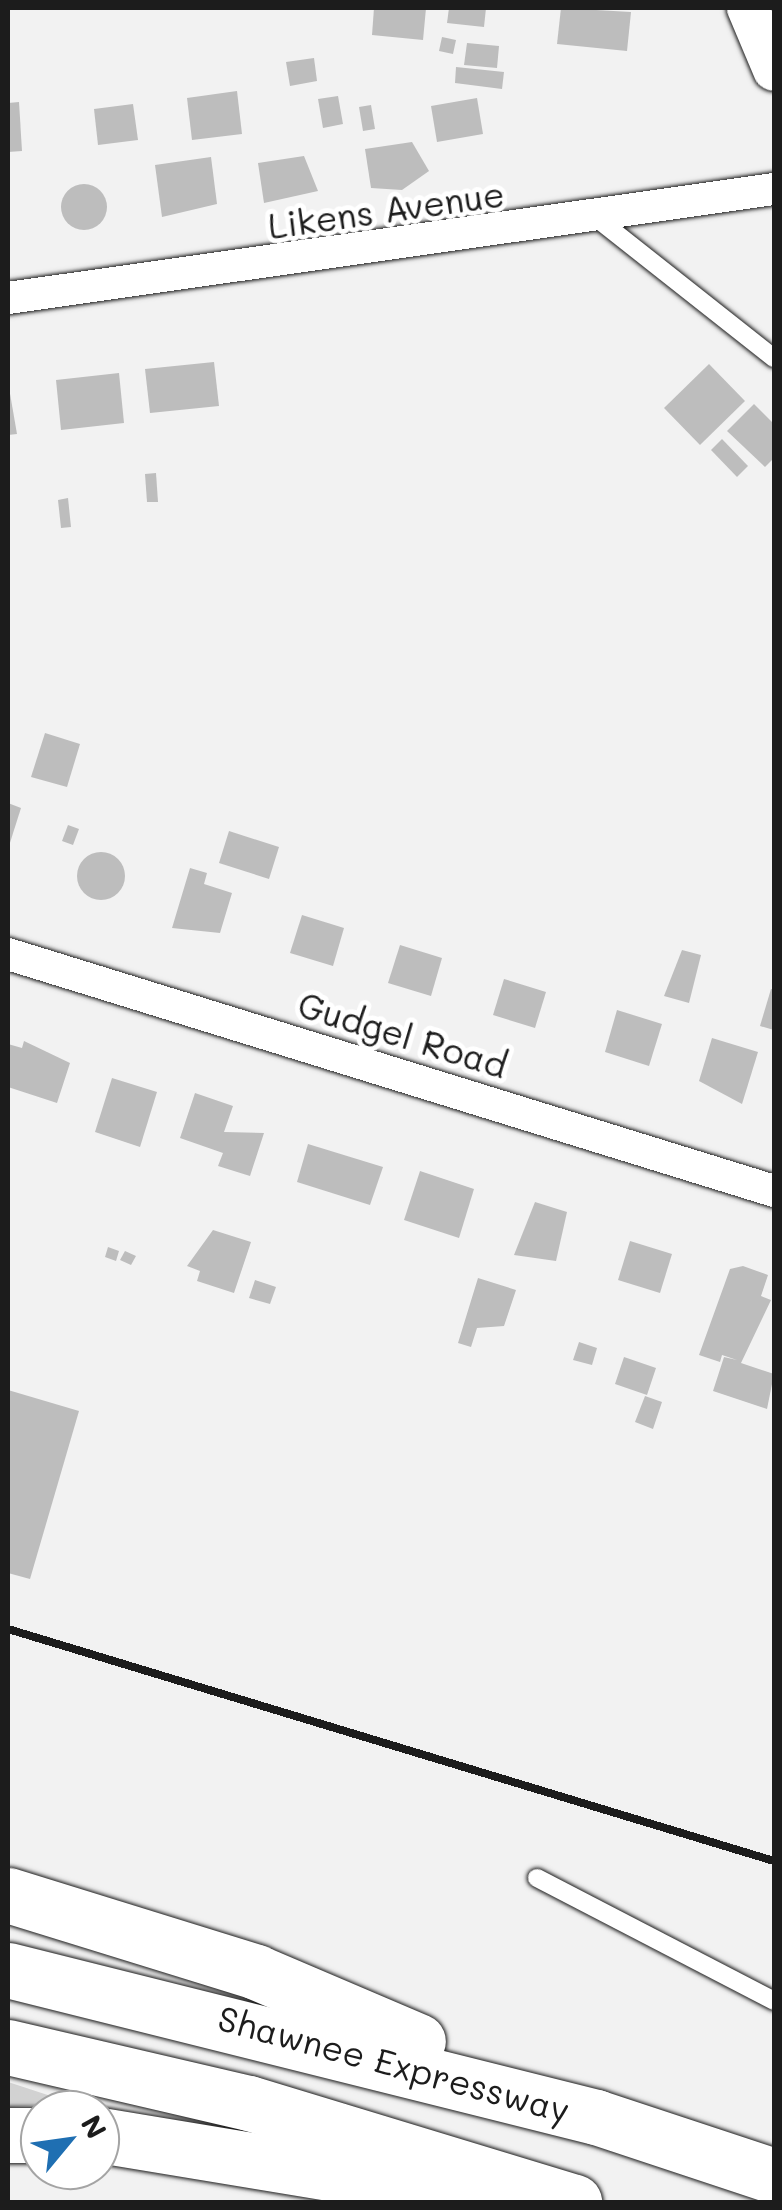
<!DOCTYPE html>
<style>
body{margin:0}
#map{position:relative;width:782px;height:2210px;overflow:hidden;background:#f2f2f2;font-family:Mali,sans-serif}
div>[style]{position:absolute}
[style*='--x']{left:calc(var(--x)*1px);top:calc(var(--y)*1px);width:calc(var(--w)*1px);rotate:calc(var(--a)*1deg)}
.green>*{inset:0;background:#d2d2d2}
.building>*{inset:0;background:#bdbdbd}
.round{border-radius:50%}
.roads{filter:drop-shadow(0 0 2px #1c1c1c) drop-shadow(0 0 2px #1c1c1c)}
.service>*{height:18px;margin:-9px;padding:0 9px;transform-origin:9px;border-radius:9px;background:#fff}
.minor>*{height:32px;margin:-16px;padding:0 16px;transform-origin:16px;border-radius:16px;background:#fff}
.tertiary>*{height:42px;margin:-21px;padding:0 21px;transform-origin:21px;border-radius:21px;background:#fff}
.motorway>*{height:55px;margin:-27.5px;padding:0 27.5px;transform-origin:27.5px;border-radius:27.5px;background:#fff}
.rail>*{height:8px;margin:-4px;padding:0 4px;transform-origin:4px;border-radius:4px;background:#1c1c1c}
span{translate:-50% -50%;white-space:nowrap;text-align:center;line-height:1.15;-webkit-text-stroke:10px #fff;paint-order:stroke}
.street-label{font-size:35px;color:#1c1c1c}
.frame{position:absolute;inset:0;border:10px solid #1c1c1c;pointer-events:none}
.north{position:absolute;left:20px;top:2090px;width:100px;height:100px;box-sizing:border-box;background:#fff;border:2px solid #a4a4a4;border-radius:50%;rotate:61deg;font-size:28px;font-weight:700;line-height:40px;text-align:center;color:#1c1c1c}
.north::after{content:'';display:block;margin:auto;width:35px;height:45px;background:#1f6fb2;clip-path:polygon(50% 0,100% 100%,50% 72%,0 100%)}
</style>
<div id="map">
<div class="green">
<i style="clip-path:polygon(8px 2082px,60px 2099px,61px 2104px,8px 2107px)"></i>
</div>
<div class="building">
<i style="clip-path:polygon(374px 8px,426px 8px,423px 40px,372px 35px)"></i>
<i style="clip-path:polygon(449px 8px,486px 8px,484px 27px,447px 23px)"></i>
<i style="clip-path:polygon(561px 8px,631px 12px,627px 51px,557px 44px)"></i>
<i style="clip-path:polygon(442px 37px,456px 40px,453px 54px,439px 51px)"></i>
<i style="clip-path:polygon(467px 43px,499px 46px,497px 68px,464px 65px)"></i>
<i style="clip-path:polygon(314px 58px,317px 81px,290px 86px,286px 62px)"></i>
<i style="clip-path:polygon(456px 67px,504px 72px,502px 89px,455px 83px)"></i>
<i style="clip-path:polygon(237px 91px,242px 134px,192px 140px,187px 98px)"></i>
<i style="clip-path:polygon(338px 96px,343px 124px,323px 128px,318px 99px)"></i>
<i style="clip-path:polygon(477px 98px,483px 134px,437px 142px,431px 106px)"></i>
<i style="clip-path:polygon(19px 102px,22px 151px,8px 152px,8px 103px)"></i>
<i style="clip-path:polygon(133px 104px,138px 140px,98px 145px,94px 109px)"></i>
<i style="clip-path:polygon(371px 105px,375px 129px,363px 131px,359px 107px)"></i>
<i style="clip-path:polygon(412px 142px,429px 171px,402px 190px,371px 188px,365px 149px)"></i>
<i style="clip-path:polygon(304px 156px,318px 191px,264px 203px,258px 163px)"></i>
<i style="clip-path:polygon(211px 157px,217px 204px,162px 217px,155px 165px)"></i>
<i class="round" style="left:61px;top:184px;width:46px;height:46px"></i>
<i style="clip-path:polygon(214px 362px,219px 406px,150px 413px,145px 369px)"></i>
<i style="clip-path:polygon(709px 364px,745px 401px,700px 445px,664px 408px)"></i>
<i style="clip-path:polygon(119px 373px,124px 423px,61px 430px,56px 380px)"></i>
<i style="clip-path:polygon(8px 382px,17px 434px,8px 435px)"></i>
<i style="clip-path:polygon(754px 404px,774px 424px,774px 458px,765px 467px,727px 431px)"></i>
<i style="clip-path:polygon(722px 439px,748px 466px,737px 477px,711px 450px)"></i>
<i style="clip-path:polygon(156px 473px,158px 502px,147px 502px,145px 474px)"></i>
<i style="clip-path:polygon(68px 498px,71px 527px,61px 528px,58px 500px)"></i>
<i style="clip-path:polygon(45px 733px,80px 744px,67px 787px,31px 777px)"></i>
<i style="clip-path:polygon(8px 803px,21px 808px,8px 849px)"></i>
<i style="clip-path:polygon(68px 825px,79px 829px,73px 845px,62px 841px)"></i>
<i style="clip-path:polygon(229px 831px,279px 847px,269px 879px,219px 863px)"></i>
<i class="round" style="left:77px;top:852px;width:48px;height:48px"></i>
<i style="clip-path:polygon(190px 868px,207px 873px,204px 884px,232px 893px,220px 933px,172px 928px)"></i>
<i style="clip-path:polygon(302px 915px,344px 928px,333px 966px,290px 953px)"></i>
<i style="clip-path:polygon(400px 945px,442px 958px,431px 996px,388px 983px)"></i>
<i style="clip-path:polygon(682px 950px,701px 955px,689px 1003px,664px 996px)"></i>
<i style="clip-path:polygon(504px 979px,546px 992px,535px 1028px,493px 1015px)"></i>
<i style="clip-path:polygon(771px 989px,774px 990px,774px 1030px,760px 1026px)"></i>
<i style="clip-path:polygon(617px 1010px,662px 1024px,649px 1066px,605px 1052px)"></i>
<i style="clip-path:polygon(712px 1038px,758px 1052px,742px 1104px,699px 1081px)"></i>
<i style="clip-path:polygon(24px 1041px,70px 1063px,57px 1103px,8px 1087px,8px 1044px,22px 1048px)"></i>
<i style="clip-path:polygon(112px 1078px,157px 1092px,140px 1147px,95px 1132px)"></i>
<i style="clip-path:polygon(195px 1093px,233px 1106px,224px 1132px,264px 1133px,250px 1176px,218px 1166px,223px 1153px,180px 1138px)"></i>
<i style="clip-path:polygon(308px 1144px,383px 1167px,370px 1205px,297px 1182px)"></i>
<i style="clip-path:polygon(420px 1171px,474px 1189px,459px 1238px,404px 1220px)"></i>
<i style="clip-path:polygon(535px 1202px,567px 1212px,556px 1261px,514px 1255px)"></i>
<i style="clip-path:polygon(213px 1230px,251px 1242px,234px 1293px,197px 1281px,200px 1271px,187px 1266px)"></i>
<i style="clip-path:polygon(630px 1241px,672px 1254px,660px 1293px,618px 1280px)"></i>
<i style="clip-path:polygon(108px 1247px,119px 1251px,116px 1261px,105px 1257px)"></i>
<i style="clip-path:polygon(125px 1251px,136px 1256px,131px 1265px,120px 1260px)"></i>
<i style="clip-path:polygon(743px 1266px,768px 1275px,761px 1296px,771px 1300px,741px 1363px,774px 1374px,767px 1409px,713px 1391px,724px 1357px,737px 1360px,722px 1355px,720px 1362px,699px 1355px,730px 1269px)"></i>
<i style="clip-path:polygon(478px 1278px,516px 1290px,504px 1326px,477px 1328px,471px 1347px,458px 1343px)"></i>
<i style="clip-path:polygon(255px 1280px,276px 1287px,270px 1304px,249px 1298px)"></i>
<i style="clip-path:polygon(579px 1342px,597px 1348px,592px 1365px,573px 1360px)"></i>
<i style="clip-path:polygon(624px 1357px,656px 1368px,647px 1395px,615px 1384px)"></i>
<i style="clip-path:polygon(8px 1390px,79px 1411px,30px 1579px,8px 1573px)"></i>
<i style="clip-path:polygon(645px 1396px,662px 1402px,653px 1429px,635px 1422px)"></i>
</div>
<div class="roads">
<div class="service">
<i style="--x:599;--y:220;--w:223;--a:38.3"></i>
<i style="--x:537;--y:1878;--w:267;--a:27.4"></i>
</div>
<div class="minor">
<i style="--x:8;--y:298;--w:774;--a:-8.1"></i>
<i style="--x:8;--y:954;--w:802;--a:17.19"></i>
</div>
<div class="tertiary">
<i style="--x:748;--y:8;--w:67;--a:67.2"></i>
</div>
<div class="motorway">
<i style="--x:8;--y:1895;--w:260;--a:17.2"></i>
<i style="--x:256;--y:1972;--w:176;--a:23.1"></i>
<i style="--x:8;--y:1970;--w:606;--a:14.04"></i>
<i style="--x:596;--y:2117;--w:188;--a:18.3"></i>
<i style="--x:8;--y:2047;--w:247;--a:13.1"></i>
<i style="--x:249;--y:2103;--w:340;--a:16.9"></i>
<i style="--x:8;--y:2135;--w:32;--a:0"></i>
<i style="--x:100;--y:2135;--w:362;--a:9.4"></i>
</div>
</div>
<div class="rail">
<i style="--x:8;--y:1629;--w:800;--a:16.85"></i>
</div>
<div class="street-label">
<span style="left:386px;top:209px;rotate:-8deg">Likens Avenue</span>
<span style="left:403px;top:1034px;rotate:17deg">Gudgel Road</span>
<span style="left:394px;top:2063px;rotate:15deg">Shawnee Expressway</span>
</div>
<div class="frame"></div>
<div class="north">N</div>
</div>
